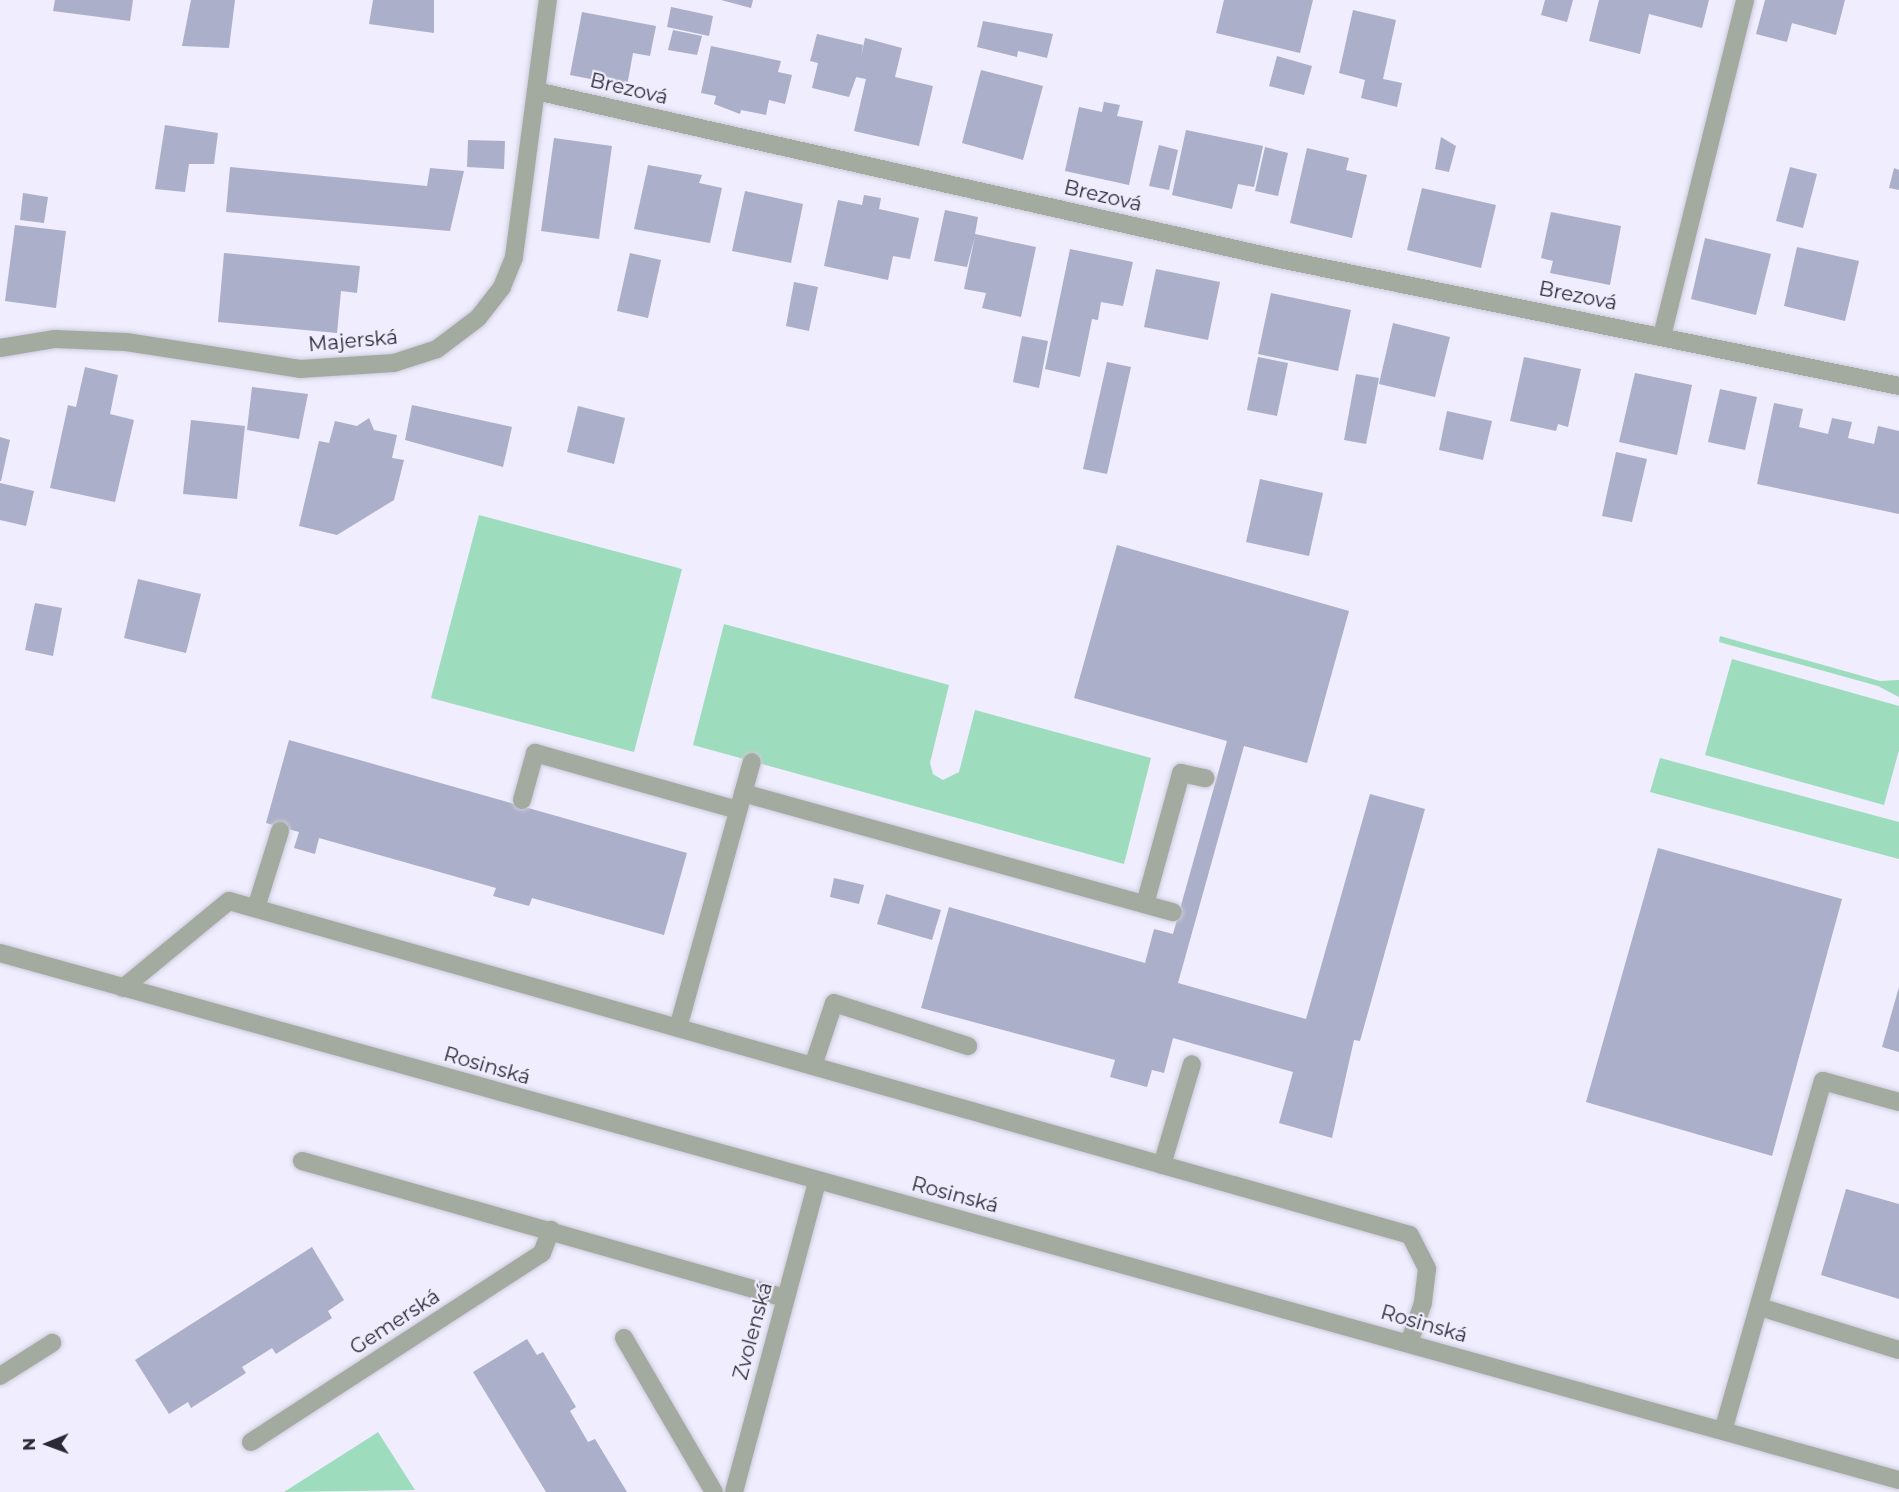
<!DOCTYPE html>
<meta charset="utf-8">
<style>
body{margin:0}
#map{position:relative;width:1899px;height:1492px;overflow:hidden;background:#efedfe;font-family:Montserrat,sans-serif}
div>[style]{position:absolute}
[style*='--x']{left:calc(var(--x)*1px);top:calc(var(--y)*1px);width:calc(var(--w)*1px);rotate:calc(var(--a)*1deg)}
.green>*{inset:0;background:#9ddcbd}
.building>*{inset:0;background:#acafc9}
.roads{filter:drop-shadow(0 0 2px #cccada) drop-shadow(0 0 2px #cccada)}
.minor>*{height:18px;margin:-9px;padding:0 9px;transform-origin:9px;border-radius:9px;background:#a3aba1}
span{translate:-50% -50%;white-space:nowrap;text-align:center;line-height:1.15;-webkit-text-stroke:4.5px #efedfe;paint-order:stroke}
.street-label{font-size:20px;color:#2b2a34}
.north{position:absolute;left:18px;top:1414px;width:60px;height:60px;-webkit-text-stroke:4px #efedfe;paint-order:stroke;rotate:269deg;font-size:16px;font-weight:700;line-height:24px;text-align:center;color:#2b2a34}
.north::after{content:'';display:block;margin:auto;width:21px;height:27px;background:#2b2a34;clip-path:polygon(50% 0,100% 100%,50% 72%,0 100%)}
</style>
<div id="map">
<div class="green">
<i style="clip-path:polygon(479px 515px,682px 569px,634px 752px,431px 698px)"></i>
<i style="clip-path:polygon(724px 624px,949px 685px,930px 763px,933px 774px,943px 780px,959px 772px,975px 710px,1151px 758px,1124px 864px,693px 745px)"></i>
<i style="clip-path:polygon(1720px 636px,1880px 681px,1899px 680px,1899px 697px,1878px 686px,1719px 642px)"></i>
<i style="clip-path:polygon(1732px 659px,1899px 706px,1899px 750px,1884px 805px,1705px 755px)"></i>
<i style="clip-path:polygon(1660px 758px,1899px 822px,1899px 859px,1650px 792px)"></i>
<i style="clip-path:polygon(378px 1432px,415px 1490px,284px 1492px,372px 1436px)"></i>
</div>
<div class="building">
<i style="clip-path:polygon(55px 0,133px 0,130px 21px,53px 11px)"></i>
<i style="clip-path:polygon(191px 0,235px 0,229px 48px,182px 46px)"></i>
<i style="clip-path:polygon(373px 0,434px 0,434px 33px,369px 24px)"></i>
<i style="clip-path:polygon(721px 0,753px 0,751px 8px)"></i>
<i style="clip-path:polygon(1224px 0,1313px 0,1300px 53px,1216px 33px)"></i>
<i style="clip-path:polygon(1545px 0,1573px 0,1567px 22px,1541px 15px)"></i>
<i style="clip-path:polygon(1599px 0,1709px 0,1702px 28px,1649px 14px,1640px 54px,1589px 41px)"></i>
<i style="clip-path:polygon(1765px 0,1845px 0,1836px 35px,1792px 23px,1787px 42px,1756px 34px)"></i>
<i style="clip-path:polygon(671px 7px,713px 16px,709px 36px,667px 27px)"></i>
<i style="clip-path:polygon(1353px 10px,1396px 20px,1383px 79px,1402px 83px,1397px 107px,1361px 98px,1365px 80px,1339px 73px)"></i>
<i style="clip-path:polygon(582px 12px,656px 26px,650px 56px,633px 53px,627px 86px,570px 75px)"></i>
<i style="clip-path:polygon(983px 21px,1053px 34px,1047px 58px,1018px 51px,1017px 57px,977px 47px)"></i>
<i style="clip-path:polygon(673px 30px,702px 36px,697px 55px,668px 50px)"></i>
<i style="clip-path:polygon(817px 34px,863px 45px,861px 57px,865px 38px,902px 48px,895px 77px,933px 86px,919px 146px,854px 131px,866px 79px,856px 77px,858px 72px,849px 97px,812px 88px,818px 63px,810px 61px)"></i>
<i style="clip-path:polygon(711px 46px,781px 61px,778px 72px,792px 75px,785px 104px,769px 100px,766px 115px,741px 110px,740px 114px,714px 104px,716px 96px,701px 93px)"></i>
<i style="clip-path:polygon(1277px 56px,1312px 66px,1304px 95px,1269px 86px)"></i>
<i style="clip-path:polygon(981px 70px,1043px 86px,1023px 160px,962px 143px)"></i>
<i style="clip-path:polygon(1104px 102px,1120px 105px,1117px 116px,1143px 121px,1129px 185px,1065px 171px,1079px 107px,1102px 112px)"></i>
<i style="clip-path:polygon(165px 125px,218px 133px,214px 164px,189px 164px,185px 192px,155px 189px)"></i>
<i style="clip-path:polygon(1186px 130px,1263px 146px,1254px 187px,1238px 184px,1232px 209px,1172px 195px)"></i>
<i style="clip-path:polygon(1441px 137px,1456px 146px,1449px 172px,1435px 169px)"></i>
<i style="clip-path:polygon(554px 138px,612px 146px,599px 239px,541px 231px)"></i>
<i style="clip-path:polygon(468px 140px,505px 141px,504px 169px,467px 167px)"></i>
<i style="clip-path:polygon(1159px 145px,1178px 150px,1169px 190px,1149px 186px)"></i>
<i style="clip-path:polygon(1265px 147px,1288px 153px,1278px 196px,1255px 191px)"></i>
<i style="clip-path:polygon(1307px 148px,1349px 158px,1346px 170px,1367px 175px,1352px 238px,1290px 223px)"></i>
<i style="clip-path:polygon(648px 165px,702px 175px,699px 183px,722px 188px,710px 243px,634px 229px)"></i>
<i style="clip-path:polygon(230px 167px,427px 186px,430px 168px,464px 171px,450px 231px,226px 212px)"></i>
<i style="clip-path:polygon(1790px 167px,1817px 174px,1803px 228px,1776px 221px)"></i>
<i style="clip-path:polygon(1894px 168px,1899px 170px,1899px 190px,1889px 188px)"></i>
<i style="clip-path:polygon(1422px 188px,1496px 205px,1481px 268px,1407px 250px)"></i>
<i style="clip-path:polygon(745px 191px,803px 204px,791px 263px,732px 251px)"></i>
<i style="clip-path:polygon(23px 193px,48px 197px,44px 223px,20px 220px)"></i>
<i style="clip-path:polygon(864px 195px,881px 198px,879px 209px,919px 218px,910px 259px,893px 256px,888px 280px,824px 266px,838px 200px,862px 205px)"></i>
<i style="clip-path:polygon(945px 210px,978px 217px,975px 234px,1036px 247px,1021px 317px,982px 308px,986px 293px,964px 289px,975px 236px,967px 267px,934px 261px)"></i>
<i style="clip-path:polygon(1551px 212px,1621px 226px,1610px 285px,1550px 273px,1553px 261px,1541px 258px)"></i>
<i style="clip-path:polygon(15px 225px,66px 231px,56px 308px,5px 301px)"></i>
<i style="clip-path:polygon(1705px 238px,1771px 254px,1756px 315px,1691px 299px)"></i>
<i style="clip-path:polygon(1797px 247px,1859px 261px,1845px 321px,1784px 306px)"></i>
<i style="clip-path:polygon(1070px 249px,1133px 262px,1123px 306px,1101px 302px,1098px 320px,1092px 319px,1080px 377px,1045px 369px)"></i>
<i style="clip-path:polygon(224px 253px,360px 266px,357px 293px,341px 291px,337px 333px,218px 322px)"></i>
<i style="clip-path:polygon(630px 253px,661px 260px,648px 318px,617px 311px)"></i>
<i style="clip-path:polygon(1156px 269px,1220px 282px,1208px 340px,1144px 327px)"></i>
<i style="clip-path:polygon(794px 282px,818px 287px,809px 331px,786px 326px)"></i>
<i style="clip-path:polygon(1271px 293px,1351px 310px,1338px 371px,1258px 354px)"></i>
<i style="clip-path:polygon(1393px 323px,1450px 337px,1435px 397px,1379px 384px)"></i>
<i style="clip-path:polygon(1022px 336px,1048px 341px,1039px 388px,1013px 382px)"></i>
<i style="clip-path:polygon(1258px 357px,1288px 363px,1277px 416px,1247px 410px)"></i>
<i style="clip-path:polygon(1524px 357px,1581px 369px,1568px 427px,1558px 424px,1556px 431px,1510px 421px)"></i>
<i style="clip-path:polygon(1107px 362px,1131px 367px,1107px 474px,1083px 469px)"></i>
<i style="clip-path:polygon(85px 367px,118px 375px,110px 414px,134px 420px,115px 502px,50px 488px,68px 405px,76px 407px)"></i>
<i style="clip-path:polygon(1635px 373px,1692px 385px,1677px 455px,1619px 442px)"></i>
<i style="clip-path:polygon(1356px 374px,1379px 378px,1366px 444px,1344px 440px)"></i>
<i style="clip-path:polygon(252px 387px,308px 394px,299px 439px,247px 430px)"></i>
<i style="clip-path:polygon(1720px 389px,1757px 397px,1745px 450px,1708px 442px)"></i>
<i style="clip-path:polygon(1774px 403px,1803px 409px,1799px 427px,1828px 434px,1832px 418px,1852px 422px,1848px 438px,1874px 444px,1878px 426px,1899px 431px,1899px 514px,1757px 484px)"></i>
<i style="clip-path:polygon(412px 405px,512px 427px,503px 467px,405px 440px)"></i>
<i style="clip-path:polygon(578px 406px,625px 418px,614px 464px,567px 452px)"></i>
<i style="clip-path:polygon(1447px 411px,1492px 421px,1483px 460px,1439px 450px)"></i>
<i style="clip-path:polygon(369px 418px,374px 430px,397px 435px,392px 458px,404px 460px,394px 500px,337px 535px,299px 526px,319px 441px,329px 443px,335px 421px,357px 426px)"></i>
<i style="clip-path:polygon(191px 420px,245px 426px,237px 499px,183px 494px)"></i>
<i style="clip-path:polygon(0 437px,10px 440px,1px 481px,0 481px)"></i>
<i style="clip-path:polygon(1616px 452px,1647px 459px,1632px 522px,1602px 516px)"></i>
<i style="clip-path:polygon(1260px 479px,1323px 493px,1309px 556px,1246px 542px)"></i>
<i style="clip-path:polygon(0 483px,34px 491px,26px 526px,0 520px)"></i>
<i style="clip-path:polygon(1117px 545px,1349px 611px,1307px 763px,1244px 746px,1178px 983px,1306px 1019px,1370px 794px,1425px 809px,1360px 1041px,1354px 1040px,1332px 1138px,1279px 1123px,1293px 1072px,1173px 1038px,1164px 1073px,1152px 1070px,1147px 1087px,1110px 1077px,1115px 1060px,921px 1008px,949px 907px,1145px 963px,1154px 929px,1173px 934px,1227px 741px,1074px 698px)"></i>
<i style="clip-path:polygon(138px 579px,201px 594px,186px 653px,124px 638px)"></i>
<i style="clip-path:polygon(35px 603px,62px 608px,53px 656px,25px 650px)"></i>
<i style="clip-path:polygon(289px 740px,687px 853px,664px 935px,532px 898px,529px 906px,493px 896px,496px 888px,319px 838px,315px 854px,294px 848px,299px 832px,266px 823px)"></i>
<i style="clip-path:polygon(1658px 848px,1842px 899px,1772px 1156px,1586px 1102px)"></i>
<i style="clip-path:polygon(834px 878px,864px 885px,859px 904px,830px 897px)"></i>
<i style="clip-path:polygon(886px 894px,941px 910px,932px 940px,877px 924px)"></i>
<i style="clip-path:polygon(1899px 987px,1899px 1052px,1882px 1047px)"></i>
<i style="clip-path:polygon(1846px 1189px,1899px 1204px,1899px 1299px,1821px 1275px)"></i>
<i style="clip-path:polygon(312px 1247px,344px 1300px,328px 1311px,332px 1318px,276px 1354px,272px 1348px,242px 1367px,246px 1373px,191px 1408px,188px 1402px,169px 1414px,135px 1360px)"></i>
<i style="clip-path:polygon(527px 1339px,537px 1355px,543px 1352px,576px 1407px,570px 1411px,588px 1442px,595px 1439px,627px 1492px,546px 1492px,473px 1372px)"></i>
</div>
<div class="roads">
<div class="minor">
<i style="--x:536;--y:91;--w:758;--a:12.73"></i>
<i style="--x:1275;--y:258;--w:637;--a:11.59"></i>
<i style="--x:1662;--y:336;--w:346;--a:-76.1"></i>
<i style="--x:0;--y:348;--w:56;--a:-9.3"></i>
<i style="--x:55;--y:339;--w:71;--a:2.4"></i>
<i style="--x:126;--y:342;--w:176;--a:8.8"></i>
<i style="--x:300;--y:369;--w:94;--a:-3.7"></i>
<i style="--x:394;--y:363;--w:45;--a:-18"></i>
<i style="--x:437;--y:349;--w:51;--a:-37.1"></i>
<i style="--x:478;--y:318;--w:39;--a:-52"></i>
<i style="--x:502;--y:287;--w:32;--a:-68"></i>
<i style="--x:514;--y:257;--w:259;--a:-82.5"></i>
<i style="--x:743;--y:793;--w:446;--a:15.5"></i>
<i style="--x:522;--y:800;--w:49;--a:-74.5"></i>
<i style="--x:535;--y:753;--w:211;--a:15.7"></i>
<i style="--x:1145;--y:904;--w:136;--a:-74.6"></i>
<i style="--x:1181;--y:773;--w:25;--a:12"></i>
<i style="--x:256;--y:908;--w:81;--a:-72.7"></i>
<i style="--x:0;--y:953;--w:1971;--a:15.51"></i>
<i style="--x:123;--y:988;--w:137;--a:-39.4"></i>
<i style="--x:229;--y:901;--w:1227;--a:15.79"></i>
<i style="--x:1410;--y:1235;--w:38;--a:63"></i>
<i style="--x:1427;--y:1269;--w:34;--a:97"></i>
<i style="--x:1423;--y:1303;--w:42;--a:109.3"></i>
<i style="--x:678;--y:1028;--w:276;--a:-74.5"></i>
<i style="--x:813;--y:1066;--w:66;--a:-71.6"></i>
<i style="--x:834;--y:1003;--w:141;--a:17.8"></i>
<i style="--x:302;--y:1161;--w:502;--a:15.84"></i>
<i style="--x:1162;--y:1165;--w:105;--a:-73.5"></i>
<i style="--x:1760;--y:1307;--w:145;--a:17.2"></i>
<i style="--x:624;--y:1338;--w:178;--a:59.7"></i>
<i style="--x:0;--y:1376;--w:62;--a:-32.4"></i>
<i style="--x:1723;--y:1431;--w:364;--a:-74.1"></i>
<i style="--x:1823;--y:1081;--w:79;--a:15.4"></i>
<i style="--x:251;--y:1442;--w:347;--a:-33"></i>
<i style="--x:542;--y:1253;--w:25;--a:-69"></i>
<i style="--x:734;--y:1492;--w:321;--a:-75"></i>
</div>
</div>
<div class="street-label">
<span style="left:629px;top:89px;rotate:13deg">Brezová</span>
<span style="left:1103px;top:196px;rotate:13deg">Brezová</span>
<span style="left:1578px;top:296px;rotate:11deg">Brezová</span>
<span style="left:353px;top:341px;rotate:-5deg">Majerská</span>
<span style="left:487px;top:1066px;rotate:16deg">Rosinská</span>
<span style="left:955px;top:1195px;rotate:15deg">Rosinská</span>
<span style="left:395px;top:1322px;rotate:-33deg">Gemerská</span>
<span style="left:1424px;top:1324px;rotate:16deg">Rosinská</span>
<span style="left:753px;top:1331px;rotate:-75deg">Zvolenská</span>
</div>
<div class="north">N</div>
</div>
